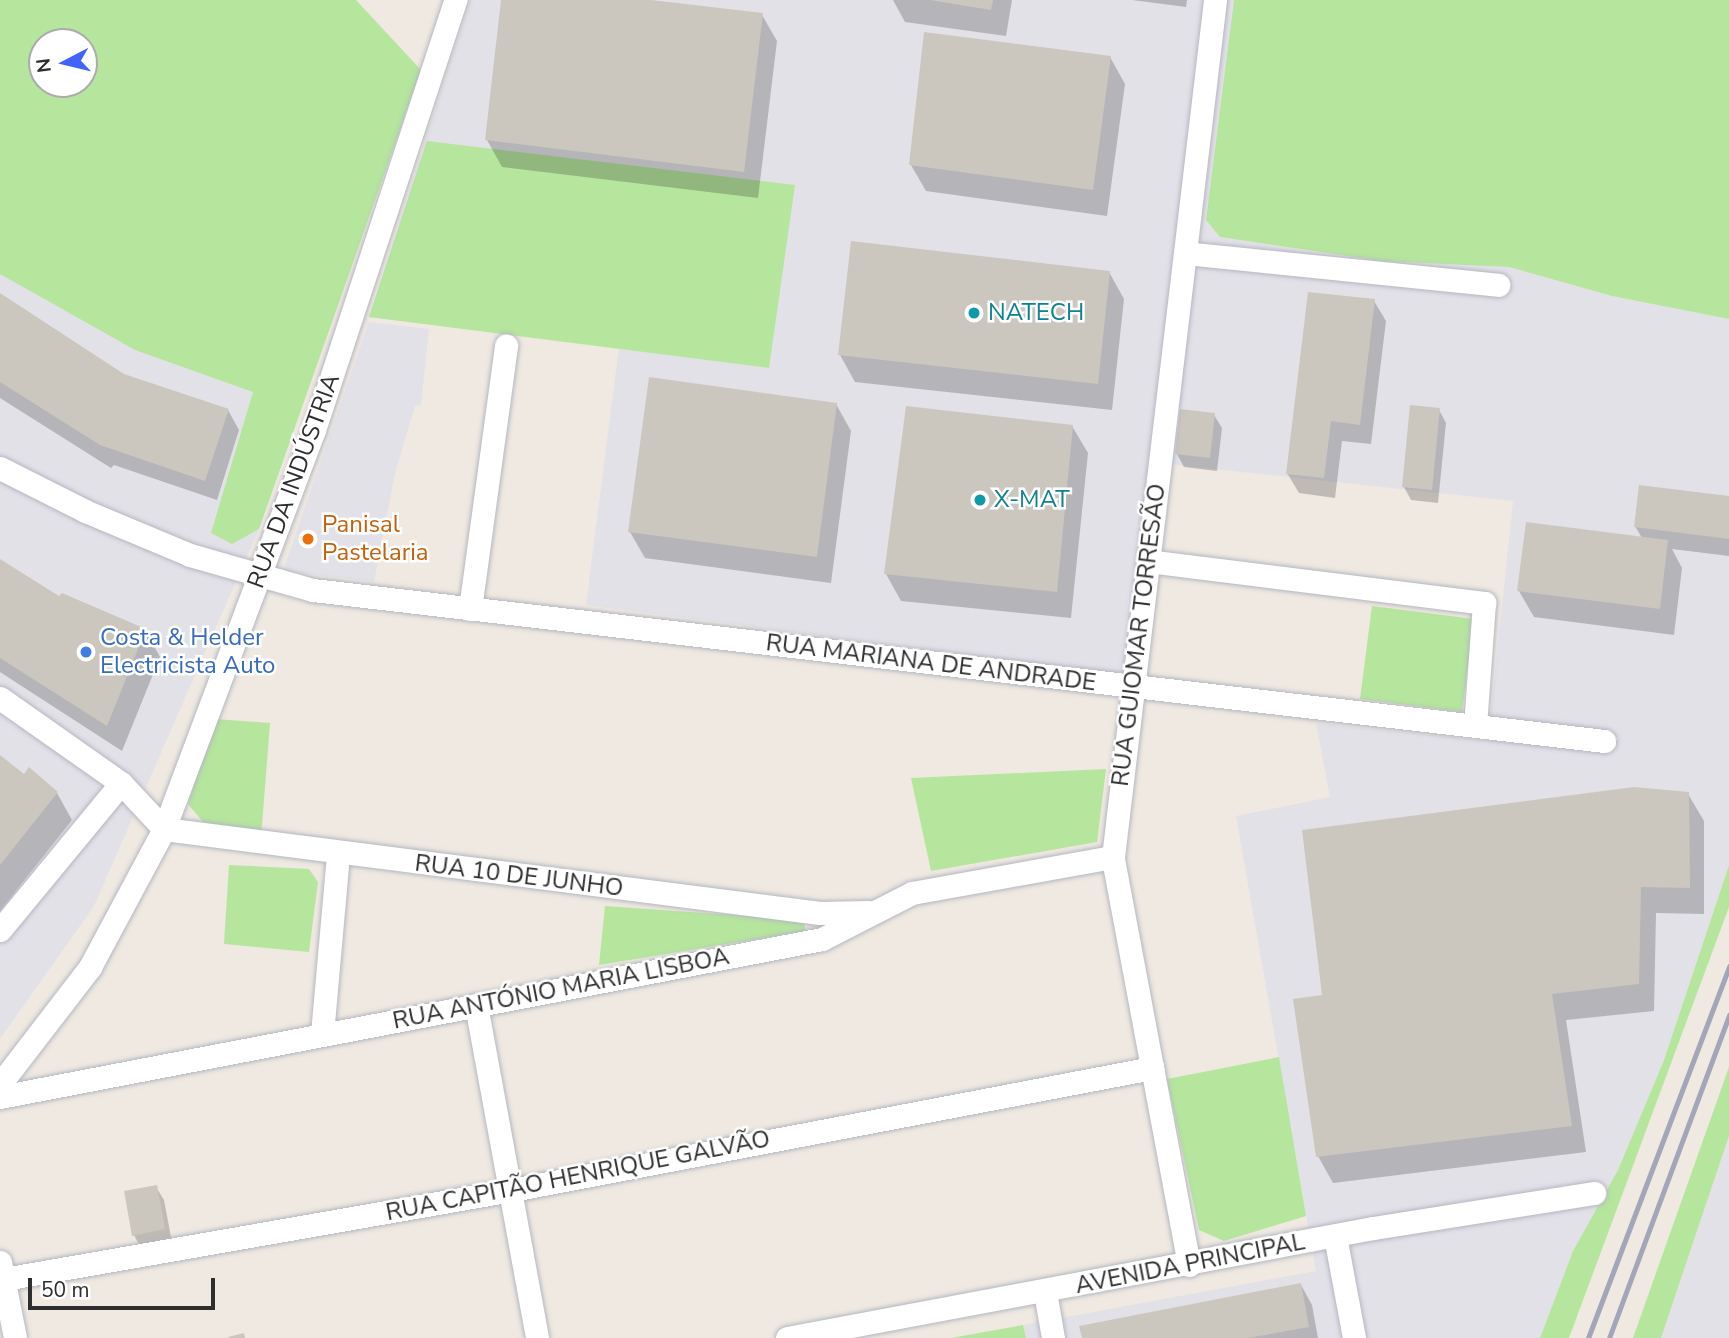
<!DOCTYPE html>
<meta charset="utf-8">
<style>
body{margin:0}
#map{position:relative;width:1729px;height:1338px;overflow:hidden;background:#efe9e1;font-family:"Nunito Sans",sans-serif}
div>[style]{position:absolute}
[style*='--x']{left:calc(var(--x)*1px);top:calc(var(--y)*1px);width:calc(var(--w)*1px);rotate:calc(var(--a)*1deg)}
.industrial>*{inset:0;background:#e3e1e8}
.green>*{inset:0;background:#b6e59e}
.shadow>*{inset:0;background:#0003}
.building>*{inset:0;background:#cbc7bf}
.roads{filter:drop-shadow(0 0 2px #b4b7c1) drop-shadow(0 0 2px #b4b7c1)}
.street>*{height:23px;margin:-11.5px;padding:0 11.5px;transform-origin:11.5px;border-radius:11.5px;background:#fff}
.rail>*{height:5px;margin:-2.5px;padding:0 2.5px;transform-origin:2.5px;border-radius:2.5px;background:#a3a6b8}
.dots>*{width:19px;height:19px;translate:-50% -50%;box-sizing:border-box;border:4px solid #fff;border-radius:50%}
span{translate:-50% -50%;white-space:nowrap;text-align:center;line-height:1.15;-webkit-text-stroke:5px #fff;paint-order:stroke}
.culture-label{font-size:24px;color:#0d838f}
.left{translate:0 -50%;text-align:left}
.street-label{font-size:24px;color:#2e2e2e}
.food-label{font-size:24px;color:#c56008}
.shop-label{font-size:24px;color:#366cbe}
.north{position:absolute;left:28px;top:28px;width:70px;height:70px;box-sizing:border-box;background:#fff;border:2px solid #ababab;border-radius:50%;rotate:263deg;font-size:19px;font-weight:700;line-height:28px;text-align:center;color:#2e2e2e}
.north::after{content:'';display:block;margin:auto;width:24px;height:32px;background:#4264fb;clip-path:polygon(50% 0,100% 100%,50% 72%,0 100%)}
.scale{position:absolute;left:28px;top:1278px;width:187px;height:32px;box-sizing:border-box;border:4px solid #2e2e2e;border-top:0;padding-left:9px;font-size:21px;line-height:24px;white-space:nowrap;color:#2e2e2e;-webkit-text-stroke:5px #fff;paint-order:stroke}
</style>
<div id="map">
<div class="industrial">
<i style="clip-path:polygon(470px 0,1234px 0,1206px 220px,1220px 237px,1381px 261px,1509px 267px,1612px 296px,1729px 319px,1729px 865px,1664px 1060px,1618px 1170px,1573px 1251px,1540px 1338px,1026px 1338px,1023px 1325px,1316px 1271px,1236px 816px,1330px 797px,1316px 723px,1488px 741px,1513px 501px,1148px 462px,1124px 675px,586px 605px,619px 347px,369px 317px)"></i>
<i style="clip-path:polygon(0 274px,302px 407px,259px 529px,94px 906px,0 1039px)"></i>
<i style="clip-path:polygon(369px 322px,429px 329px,421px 405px,415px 406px,395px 473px,374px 582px,283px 571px)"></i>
<i style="clip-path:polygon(1729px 1136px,1729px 1338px,1661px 1338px,1715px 1178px)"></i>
</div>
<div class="green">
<i style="clip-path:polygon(evenodd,0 0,356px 0,421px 70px,259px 529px,232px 544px,211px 533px,253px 392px,135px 350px,0 274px,0 0,42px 42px,84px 42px,84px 84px,42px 84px,42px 42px)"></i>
<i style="clip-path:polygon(1234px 0,1729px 0,1729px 319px,1612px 296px,1509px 267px,1381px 261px,1220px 237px,1206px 220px)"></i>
<i style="clip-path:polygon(427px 141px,795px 185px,769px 368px,369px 317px)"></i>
<i style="clip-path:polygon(1372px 606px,1474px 619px,1462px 712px,1360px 699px)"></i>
<i style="clip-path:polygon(215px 719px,270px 723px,261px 838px,209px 829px,188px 804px)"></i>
<i style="clip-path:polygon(1106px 769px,1097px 842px,931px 871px,911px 778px)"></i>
<i style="clip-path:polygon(229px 865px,309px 869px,318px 882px,309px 952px,224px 944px)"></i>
<i style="clip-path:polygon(1729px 865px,1729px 907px,1569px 1338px,1540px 1338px,1573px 1251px,1618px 1170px,1664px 1060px)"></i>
<i style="clip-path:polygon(605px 906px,803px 920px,806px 931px,599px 965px)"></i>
<i style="clip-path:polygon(1279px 1057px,1306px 1216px,1224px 1241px,1199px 1230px,1167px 1079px)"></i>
<i style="clip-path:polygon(1729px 1067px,1729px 1136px,1661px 1338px,1633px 1338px)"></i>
<i style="clip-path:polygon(1023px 1325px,1026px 1338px,951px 1338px)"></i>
</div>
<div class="shadow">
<i style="clip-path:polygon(503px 0,636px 0,762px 15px,777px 41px,758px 198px,502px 167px,487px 140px)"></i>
<i style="clip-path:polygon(893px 0,1012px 0,1006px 36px,905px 22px)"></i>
<i style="clip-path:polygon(1132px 0,1187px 0,1186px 7px)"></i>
<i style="clip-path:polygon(1110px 57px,1125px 84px,1107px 216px,926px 191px,911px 165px)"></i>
<i style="clip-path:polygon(1109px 272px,1124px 299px,1112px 410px,855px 382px,840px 355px)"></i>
<i style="clip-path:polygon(0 295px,123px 375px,228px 410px,239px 430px,217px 500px,114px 465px,111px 468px,0 398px)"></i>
<i style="clip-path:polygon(1374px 301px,1386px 321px,1371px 444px,1342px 441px,1335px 498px,1299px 493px,1287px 473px)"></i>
<i style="clip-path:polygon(836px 404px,851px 431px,831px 583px,645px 558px,630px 532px)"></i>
<i style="clip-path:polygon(1439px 410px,1446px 423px,1438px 503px,1411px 500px,1404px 487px)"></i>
<i style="clip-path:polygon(1214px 415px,1222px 428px,1217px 471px,1184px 467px,1177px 454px)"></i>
<i style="clip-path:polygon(1072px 426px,1088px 453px,1071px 618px,901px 601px,886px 574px)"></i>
<i style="clip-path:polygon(1729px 498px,1729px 556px,1672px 549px,1682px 568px,1674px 635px,1534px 617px,1519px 591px,1642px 538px,1635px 526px)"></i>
<i style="clip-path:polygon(0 561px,59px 598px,145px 630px,160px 657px,122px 751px,0 672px)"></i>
<i style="clip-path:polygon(0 757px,24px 777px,57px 793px,72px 820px,0 911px)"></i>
<i style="clip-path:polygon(1688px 794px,1704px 821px,1704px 914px,1656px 913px,1654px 1011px,1566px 1020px,1586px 1152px,1333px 1183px,1318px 1156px,1324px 997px)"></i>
<i style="clip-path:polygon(156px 1187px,164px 1200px,172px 1242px,141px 1248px,134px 1235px)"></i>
<i style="clip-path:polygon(1301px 1285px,1312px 1305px,1318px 1338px,1084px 1338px)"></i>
</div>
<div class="building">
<i style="clip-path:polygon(501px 0,651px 0,763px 13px,744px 172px,485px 140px)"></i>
<i style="clip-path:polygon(930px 0,993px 0,991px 10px)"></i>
<i style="clip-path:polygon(924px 32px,1111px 56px,1093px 190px,909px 165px)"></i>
<i style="clip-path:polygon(851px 241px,1110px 271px,1098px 384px,838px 355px)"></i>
<i style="clip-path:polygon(1308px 292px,1375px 299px,1360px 425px,1331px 421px,1324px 478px,1286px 474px)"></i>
<i style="clip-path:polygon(0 293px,124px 374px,229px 409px,205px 481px,100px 445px,0 382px)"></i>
<i style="clip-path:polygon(649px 377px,837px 403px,817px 557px,628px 532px)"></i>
<i style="clip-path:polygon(1410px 405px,1440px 408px,1432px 490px,1402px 487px)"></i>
<i style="clip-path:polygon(906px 406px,1073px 425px,1057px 592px,884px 574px)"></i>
<i style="clip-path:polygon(1180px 409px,1215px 413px,1210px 458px,1175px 454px)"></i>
<i style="clip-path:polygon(1639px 485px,1729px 496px,1729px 539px,1634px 527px)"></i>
<i style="clip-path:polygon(1526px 522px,1668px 540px,1660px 609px,1517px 591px)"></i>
<i style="clip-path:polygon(0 559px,59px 596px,62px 593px,146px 629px,107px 726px,0 658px)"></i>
<i style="clip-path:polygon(0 755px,24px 774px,29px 767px,58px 792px,0 865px)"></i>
<i style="clip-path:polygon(1634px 787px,1689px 792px,1690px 888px,1641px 887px,1639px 984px,1552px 994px,1572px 1126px,1316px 1157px,1293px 999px,1322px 995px,1302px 830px)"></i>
<i style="clip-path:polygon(157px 1185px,165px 1229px,132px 1236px,124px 1191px)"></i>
<i style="clip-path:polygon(1301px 1283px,1309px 1327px,1248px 1338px,1082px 1338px,1079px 1326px)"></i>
<i style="clip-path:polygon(244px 1333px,245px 1338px,228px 1338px,228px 1337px)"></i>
</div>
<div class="roads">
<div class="street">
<i style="--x:1185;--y:253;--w:315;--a:5.8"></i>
<i style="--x:0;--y:468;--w:95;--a:26.8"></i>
<i style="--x:85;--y:511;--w:114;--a:22.7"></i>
<i style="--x:190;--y:555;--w:128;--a:15.9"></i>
<i style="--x:313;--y:590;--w:1300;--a:6.67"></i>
<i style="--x:1148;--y:561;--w:339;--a:7.1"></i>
<i style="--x:1484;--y:603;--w:123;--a:94.2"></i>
<i style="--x:470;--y:609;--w:266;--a:-82.2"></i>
<i style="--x:0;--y:698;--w:148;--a:35.1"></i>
<i style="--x:121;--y:783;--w:63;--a:46.9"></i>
<i style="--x:164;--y:829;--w:661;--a:7.3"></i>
<i style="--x:820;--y:913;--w:48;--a:-1.2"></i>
<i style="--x:0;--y:930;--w:190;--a:-50.5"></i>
<i style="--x:476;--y:1005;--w:339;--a:79.6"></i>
<i style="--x:322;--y:1034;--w:181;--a:-84.9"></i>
<i style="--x:0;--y:1084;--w:148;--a:-52.4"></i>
<i style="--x:90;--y:967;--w:157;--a:-61.8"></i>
<i style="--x:164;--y:829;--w:426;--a:-69.4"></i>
<i style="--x:314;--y:430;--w:453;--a:-71.8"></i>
<i style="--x:0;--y:1097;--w:837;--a:-10.88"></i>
<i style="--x:822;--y:939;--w:101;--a:-27.1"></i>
<i style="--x:912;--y:893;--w:204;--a:-10.2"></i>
<i style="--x:1335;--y:1236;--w:104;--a:79.4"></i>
<i style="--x:0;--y:1262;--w:77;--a:78.8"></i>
<i style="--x:1189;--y:1265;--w:415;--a:-100.6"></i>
<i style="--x:1113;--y:857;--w:863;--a:-83.21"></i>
<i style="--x:4;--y:1279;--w:516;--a:-9.94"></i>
<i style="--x:512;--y:1190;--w:652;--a:-10.79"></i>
<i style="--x:1045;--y:1292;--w:47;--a:80.1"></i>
<i style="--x:787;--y:1338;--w:596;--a:-10.63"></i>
<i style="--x:1373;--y:1228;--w:224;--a:-9"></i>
</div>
</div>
<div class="rail">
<i style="--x:1588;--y:1338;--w:398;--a:-69.2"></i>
<i style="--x:1609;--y:1338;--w:345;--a:-69.6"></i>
</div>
<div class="dots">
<i style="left:974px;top:313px;background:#0f9aa8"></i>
<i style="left:980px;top:500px;background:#0f9aa8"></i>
<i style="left:308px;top:539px;background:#e8710a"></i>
<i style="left:86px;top:652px;background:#3f7fe0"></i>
</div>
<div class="culture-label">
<span class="left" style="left:988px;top:313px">NATECH</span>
<span class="left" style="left:994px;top:500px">X-MAT</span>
</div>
<div class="street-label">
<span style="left:294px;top:481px;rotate:-70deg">RUA DA INDÚSTRIA</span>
<span style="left:1139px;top:635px;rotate:-83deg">RUA GUIOMAR TORRESÃO</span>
<span style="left:931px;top:663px;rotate:7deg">RUA MARIANA DE ANDRADE</span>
<span style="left:519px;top:876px;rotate:7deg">RUA 10 DE JUNHO</span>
<span style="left:561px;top:989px;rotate:-11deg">RUA ANTÓNIO MARIA LISBOA</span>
<span style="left:578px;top:1176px;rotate:-11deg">RUA CAPITÃO HENRIQUE GALVÃO</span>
<span style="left:1190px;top:1264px;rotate:-11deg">AVENIDA PRINCIPAL</span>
</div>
<div class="food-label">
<span class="left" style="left:322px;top:539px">Panisal<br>Pastelaria</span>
</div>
<div class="shop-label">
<span class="left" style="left:100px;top:652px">Costa &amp; Helder<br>Electricista Auto</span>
</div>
<div class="north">N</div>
<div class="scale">50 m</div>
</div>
